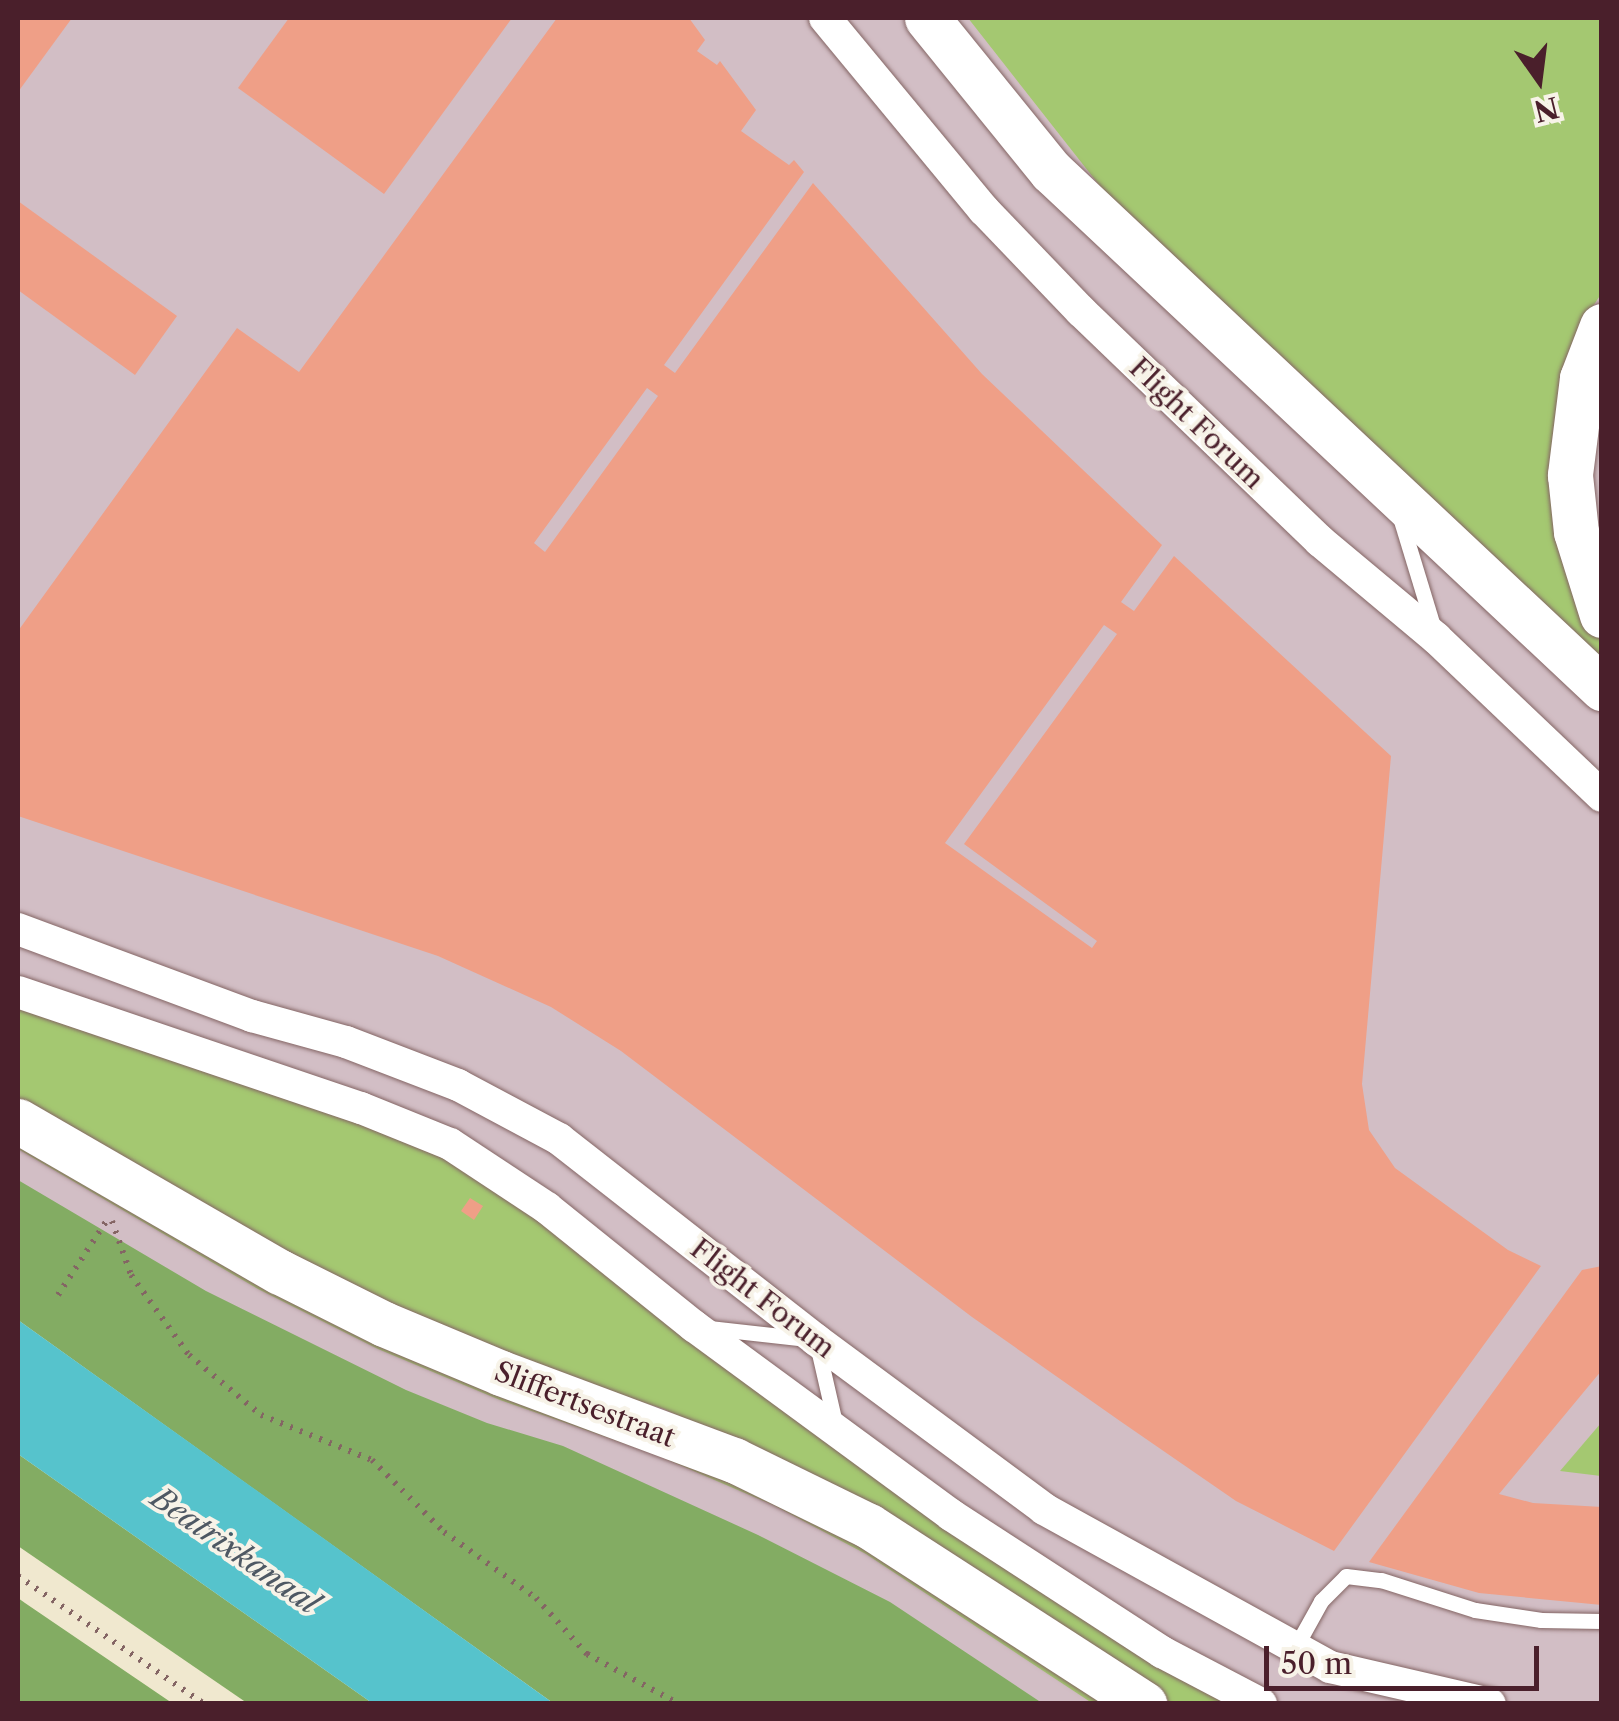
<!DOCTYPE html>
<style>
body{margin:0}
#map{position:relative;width:1619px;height:1721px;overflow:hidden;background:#f0e8cf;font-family:"Libre Caslon Text",serif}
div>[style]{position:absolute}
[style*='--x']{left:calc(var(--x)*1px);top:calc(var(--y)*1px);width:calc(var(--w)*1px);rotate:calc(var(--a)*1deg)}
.industrial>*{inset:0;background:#d2bec5}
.green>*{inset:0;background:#a4c871}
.forest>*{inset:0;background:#83ac63}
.water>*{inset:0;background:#56c3cc}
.building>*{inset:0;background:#ef9f87}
.path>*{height:6px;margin-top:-3px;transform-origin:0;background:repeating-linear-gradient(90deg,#846564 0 2.5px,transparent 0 10.5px)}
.roads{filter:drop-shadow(0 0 2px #846564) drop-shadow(0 0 2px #846564)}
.lane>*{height:15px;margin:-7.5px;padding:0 7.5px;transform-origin:7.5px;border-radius:7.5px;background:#fff}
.street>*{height:32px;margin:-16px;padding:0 16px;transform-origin:16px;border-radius:16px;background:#fff}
.secondary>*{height:45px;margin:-22.5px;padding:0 22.5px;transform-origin:22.5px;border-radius:22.5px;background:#fff}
span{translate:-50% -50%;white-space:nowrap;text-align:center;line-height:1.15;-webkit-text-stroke:8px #f7f3e8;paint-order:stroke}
.street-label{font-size:28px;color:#4a1f2b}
.water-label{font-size:30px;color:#4e5863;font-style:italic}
.frame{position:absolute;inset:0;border:20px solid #4a1f2b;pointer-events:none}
.north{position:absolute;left:1489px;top:30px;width:100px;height:100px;-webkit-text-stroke:8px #f7f3e8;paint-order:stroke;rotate:166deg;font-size:28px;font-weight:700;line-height:40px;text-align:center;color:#4a1f2b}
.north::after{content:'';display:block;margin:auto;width:35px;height:45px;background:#4a1f2b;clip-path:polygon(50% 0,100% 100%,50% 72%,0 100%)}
.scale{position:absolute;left:1264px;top:1646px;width:275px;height:45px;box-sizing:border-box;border:5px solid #4a1f2b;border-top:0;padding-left:12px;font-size:30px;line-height:35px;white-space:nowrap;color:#4a1f2b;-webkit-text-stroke:8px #f7f3e8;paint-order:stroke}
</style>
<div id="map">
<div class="industrial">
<i style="clip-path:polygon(18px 18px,1601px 18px,1601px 1703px,1032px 1703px,339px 1370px,18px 1191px)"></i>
</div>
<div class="green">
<i style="clip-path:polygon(968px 18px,1601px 18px,1601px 294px,1588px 314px,1558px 415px,1601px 633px,1601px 672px,1114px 204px)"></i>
<i style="clip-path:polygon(18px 1003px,357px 1116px,464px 1167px,1238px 1703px,1171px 1703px,1059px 1625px,792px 1469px,664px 1409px,494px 1355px,307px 1269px,18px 1100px)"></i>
<i style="clip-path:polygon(18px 1139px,870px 1547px,1105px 1703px,1092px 1703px,866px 1554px,773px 1505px,654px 1454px,500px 1400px,378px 1349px,258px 1289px,18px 1149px)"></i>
<i style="clip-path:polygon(1601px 1423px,1601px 1476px,1560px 1471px)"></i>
</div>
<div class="forest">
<i style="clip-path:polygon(18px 1180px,206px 1291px,406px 1390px,487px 1423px,563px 1446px,758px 1535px,890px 1602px,1042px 1703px,553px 1703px,18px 1320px)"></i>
<i style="clip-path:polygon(18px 1454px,372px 1703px,247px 1703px,18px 1546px)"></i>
<i style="clip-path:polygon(18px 1598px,25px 1603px,172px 1703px,18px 1703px)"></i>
</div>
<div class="water">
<i style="clip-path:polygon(18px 1320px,305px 1525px,553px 1703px,372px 1703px,18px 1454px)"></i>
</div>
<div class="building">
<i style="clip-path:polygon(18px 18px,72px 18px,18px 92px)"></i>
<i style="clip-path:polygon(289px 18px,512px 18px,384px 194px,238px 88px)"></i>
<i style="clip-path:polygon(evenodd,557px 18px,689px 18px,705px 40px,697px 51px,717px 65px,720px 61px,756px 110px,741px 131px,789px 165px,794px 160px,804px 172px,664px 365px,675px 373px,813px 183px,982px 374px,1162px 545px,1121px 602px,1134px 611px,1174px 556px,1391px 756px,1362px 1084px,1369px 1130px,1395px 1168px,1508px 1250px,1541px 1266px,1334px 1551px,1236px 1501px,1120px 1421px,972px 1317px,621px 1051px,551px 1007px,438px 956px,18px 816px,18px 631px,237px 328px,299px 372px,557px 18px,647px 388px,658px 396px,545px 552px,534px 543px,647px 388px,557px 18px,1104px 625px,1117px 634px,964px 844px,1097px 941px,1092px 948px,945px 843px,1104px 625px)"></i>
<i style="clip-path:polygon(18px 201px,177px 316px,135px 375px,18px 290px)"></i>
<i style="clip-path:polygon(470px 1198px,483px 1206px,474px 1220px,461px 1211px)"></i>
<i style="clip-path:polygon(1602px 1266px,1602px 1370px,1499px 1494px,1533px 1503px,1602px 1507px,1602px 1605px,1479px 1593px,1369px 1562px,1582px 1270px)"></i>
</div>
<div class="path">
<i style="--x:112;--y:1221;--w:57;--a:70.6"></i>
<i style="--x:131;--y:1275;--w:99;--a:54.1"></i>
<i style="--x:189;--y:1355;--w:94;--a:39.8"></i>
<i style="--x:261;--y:1415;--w:120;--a:22.1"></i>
<i style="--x:372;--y:1460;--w:102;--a:45"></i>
<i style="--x:444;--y:1532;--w:113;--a:35.7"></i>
<i style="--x:536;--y:1598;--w:76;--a:47.7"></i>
<i style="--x:587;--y:1654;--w:105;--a:28.5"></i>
<i style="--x:58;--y:1295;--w:93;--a:-56.8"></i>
<i style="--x:18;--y:1576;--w:226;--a:34.5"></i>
</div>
<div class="roads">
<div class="lane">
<i style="--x:1399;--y:514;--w:117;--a:73.1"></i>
<i style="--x:709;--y:1328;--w:108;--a:6.4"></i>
<i style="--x:816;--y:1340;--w:89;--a:77.1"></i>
<i style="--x:1295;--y:1648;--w:54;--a:-61"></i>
<i style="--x:1321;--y:1601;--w:35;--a:-45"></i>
<i style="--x:1346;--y:1576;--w:35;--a:7"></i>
<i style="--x:1381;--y:1580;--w:99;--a:17.7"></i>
<i style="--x:1475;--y:1610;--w:67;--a:8.6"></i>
<i style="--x:1541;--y:1620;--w:61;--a:0.9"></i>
</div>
<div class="street">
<i style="--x:825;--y:18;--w:249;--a:50.4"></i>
<i style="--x:984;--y:210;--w:140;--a:46.2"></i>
<i style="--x:1081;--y:311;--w:332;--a:43.9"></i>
<i style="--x:1320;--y:541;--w:151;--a:39.9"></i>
<i style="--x:1436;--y:638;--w:229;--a:43.6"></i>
<i style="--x:18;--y:929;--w:250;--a:20.4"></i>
<i style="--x:252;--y:1016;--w:98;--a:15.5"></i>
<i style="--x:346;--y:1042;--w:120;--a:21"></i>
<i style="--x:458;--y:1085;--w:115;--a:28.1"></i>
<i style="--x:559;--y:1139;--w:326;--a:38"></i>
<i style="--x:816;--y:1340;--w:284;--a:36.5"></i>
<i style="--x:1044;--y:1509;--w:327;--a:28.9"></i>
<i style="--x:1330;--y:1667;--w:164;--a:13"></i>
<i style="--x:18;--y:992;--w:362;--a:18.7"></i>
<i style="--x:361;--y:1108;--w:96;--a:22"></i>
<i style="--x:450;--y:1144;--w:116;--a:33.4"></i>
<i style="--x:547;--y:1208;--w:189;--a:38.8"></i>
<i style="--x:694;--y:1326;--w:319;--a:36.3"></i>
<i style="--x:951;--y:1515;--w:252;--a:33"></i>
<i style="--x:1162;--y:1652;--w:112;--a:27.7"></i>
</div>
<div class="secondary">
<i style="--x:927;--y:18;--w:197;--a:51"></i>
<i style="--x:1051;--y:171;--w:756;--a:43.18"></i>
<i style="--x:1602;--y:326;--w:56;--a:111"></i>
<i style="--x:1582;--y:378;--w:98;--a:97.1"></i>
<i style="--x:1570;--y:475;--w:57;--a:84"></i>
<i style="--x:1576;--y:532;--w:87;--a:72.6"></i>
<i style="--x:18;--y:1121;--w:302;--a:30"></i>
<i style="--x:280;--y:1272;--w:116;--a:26.6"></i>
<i style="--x:384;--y:1324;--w:127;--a:22.7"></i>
<i style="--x:501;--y:1373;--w:249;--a:20.5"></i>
<i style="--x:734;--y:1460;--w:150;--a:26.1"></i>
<i style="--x:869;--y:1526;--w:328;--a:32.9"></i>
</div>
</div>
<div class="street-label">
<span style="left:1197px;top:423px;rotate:44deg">Flight Forum</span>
<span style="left:763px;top:1298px;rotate:38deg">Flight Forum</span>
<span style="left:585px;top:1404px;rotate:21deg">Sliffertsestraat</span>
</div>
<div class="water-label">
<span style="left:235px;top:1551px;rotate:35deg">Beatrixkanaal</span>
</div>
<div class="frame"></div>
<div class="north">N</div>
<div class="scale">50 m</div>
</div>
